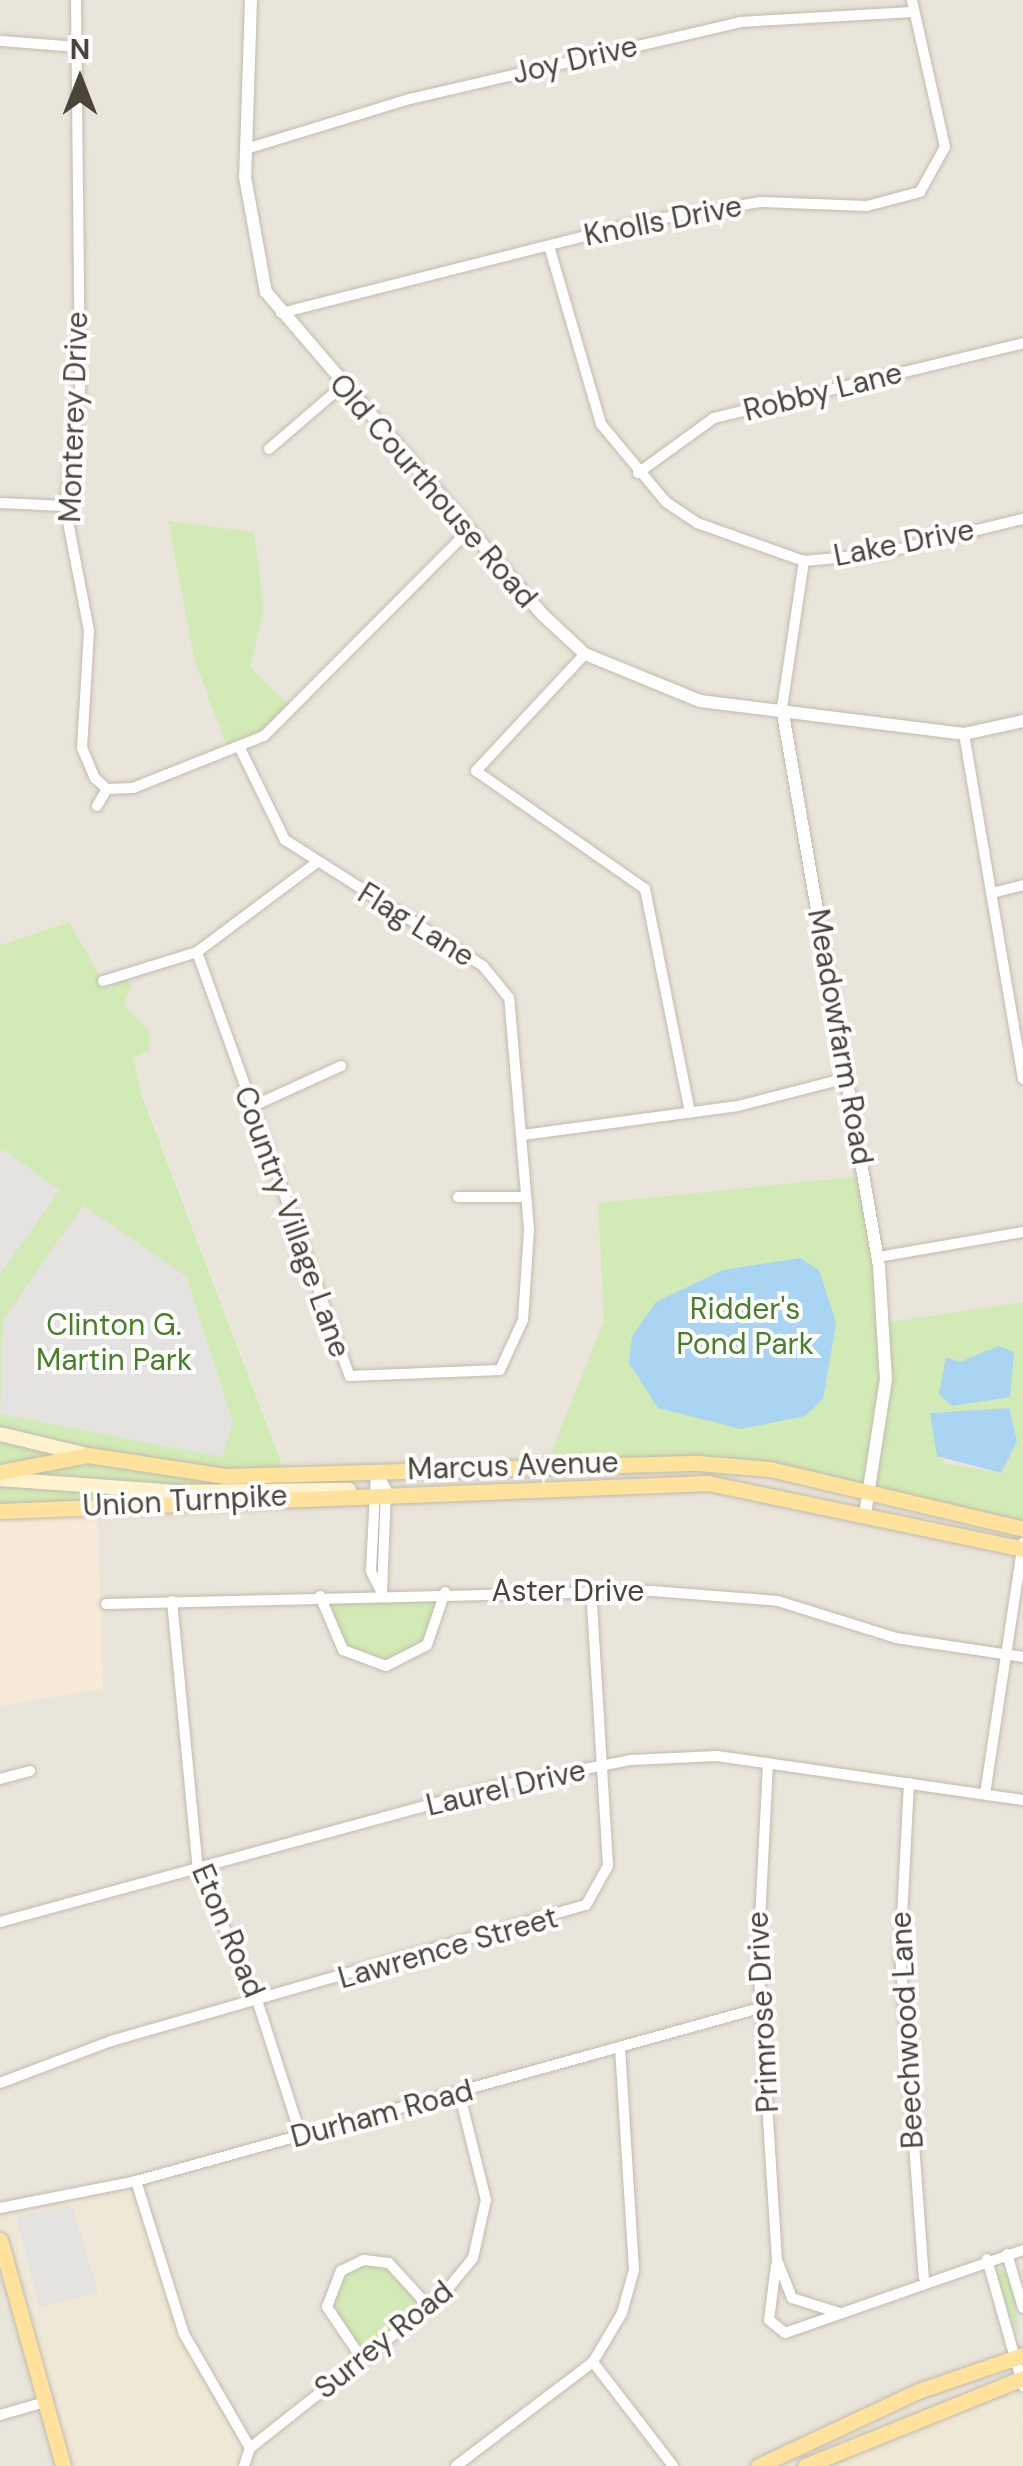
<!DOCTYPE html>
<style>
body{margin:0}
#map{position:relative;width:1023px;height:2466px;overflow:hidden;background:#f6f3ec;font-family:"DM Sans",sans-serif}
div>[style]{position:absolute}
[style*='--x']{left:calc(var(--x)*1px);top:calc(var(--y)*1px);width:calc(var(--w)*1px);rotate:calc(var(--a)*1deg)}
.residential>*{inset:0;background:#eae5da}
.commercial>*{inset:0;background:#f7ead8}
.education>*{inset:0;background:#efe8d6}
.green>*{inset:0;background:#d2eab5}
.parking>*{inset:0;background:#e5e3e0}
.water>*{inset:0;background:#a9d4f2}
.roads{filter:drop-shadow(0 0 2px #c2bbae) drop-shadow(0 0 2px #c2bbae)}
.minor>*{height:10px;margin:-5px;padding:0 5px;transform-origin:5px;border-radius:5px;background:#fff}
.tertiary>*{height:12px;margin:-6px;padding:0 6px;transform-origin:6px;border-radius:6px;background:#fff}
.secondary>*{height:14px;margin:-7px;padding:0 7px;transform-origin:7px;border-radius:7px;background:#fff3cd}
.primary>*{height:15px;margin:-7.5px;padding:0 7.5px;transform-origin:7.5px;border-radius:7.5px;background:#ffe39c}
span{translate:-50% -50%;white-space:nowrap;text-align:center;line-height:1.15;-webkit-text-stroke:8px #fff;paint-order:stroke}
.street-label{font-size:30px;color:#4b4439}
.park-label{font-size:30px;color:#4a7f2a}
.north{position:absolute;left:30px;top:30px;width:100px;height:100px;-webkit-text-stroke:8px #fff;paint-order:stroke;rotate:0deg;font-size:28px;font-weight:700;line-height:40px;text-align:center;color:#4b4439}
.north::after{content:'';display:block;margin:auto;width:35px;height:45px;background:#4b4439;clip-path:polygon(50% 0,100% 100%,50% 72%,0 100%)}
</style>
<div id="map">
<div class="residential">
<i style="clip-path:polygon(0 0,1023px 0,1023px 2466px,0 2466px,0 1705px,103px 1688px,97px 1506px,286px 1473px,100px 983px,66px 923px,0 945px)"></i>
</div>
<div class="commercial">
<i style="clip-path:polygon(97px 1506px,103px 1688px,0 1705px,0 1511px)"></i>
</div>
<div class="education">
<i style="clip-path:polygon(136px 2181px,184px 2334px,250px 2448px,244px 2466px,63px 2466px,0 2240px,0 2208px)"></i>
<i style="clip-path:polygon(1021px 2380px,1023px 2466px,810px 2466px)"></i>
</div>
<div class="green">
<i style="clip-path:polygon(168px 521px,254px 532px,264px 610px,250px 667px,294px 711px,230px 754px,195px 662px)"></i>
<i style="clip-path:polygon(69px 922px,109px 992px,120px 978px,132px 983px,124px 1006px,149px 1031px,150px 1051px,133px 1057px,142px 1095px,286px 1474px,211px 1476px,239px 1485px,0 1511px,0 945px)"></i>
<i style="clip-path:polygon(evenodd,864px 1176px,883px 1323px,1023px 1302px,1023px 1529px,770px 1469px,546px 1465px,604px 1321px,598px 1203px,864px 1176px,1009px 1408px,1001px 1473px,944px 1463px,930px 1413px,1009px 1408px)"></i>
<i style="clip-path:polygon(386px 1489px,383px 1593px,445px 1592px,427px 1645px,386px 1666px,343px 1650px,320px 1596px,382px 1593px,371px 1571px,369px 1490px)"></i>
<i style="clip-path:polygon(382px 2261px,429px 2307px,362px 2359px,327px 2298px,341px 2271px)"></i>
<i style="clip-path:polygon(1001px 2268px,1011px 2279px,1020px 2337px,996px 2283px)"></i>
</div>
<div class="parking">
<i style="clip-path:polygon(2px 1149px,60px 1190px,0 1274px,0 1152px)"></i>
<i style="clip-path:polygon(83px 1205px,187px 1277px,233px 1423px,222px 1457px,0 1414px,3px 1320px)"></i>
<i style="clip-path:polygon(72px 2205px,98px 2293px,40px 2307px,16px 2217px)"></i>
</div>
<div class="water">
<i style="clip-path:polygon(800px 1258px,819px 1270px,836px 1323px,823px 1399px,805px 1416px,741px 1429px,658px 1408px,629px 1363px,632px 1336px,656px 1302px,723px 1270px)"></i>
<i style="clip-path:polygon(998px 1346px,1014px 1352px,1010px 1397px,952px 1406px,939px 1394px,946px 1357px,960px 1362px)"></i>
<i style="clip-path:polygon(1009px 1408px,1017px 1441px,1001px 1473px,937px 1456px,930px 1413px)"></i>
</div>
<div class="roads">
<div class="minor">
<i style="--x:76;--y:0;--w:388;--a:89.4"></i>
<i style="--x:80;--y:388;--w:119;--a:97.2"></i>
<i style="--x:65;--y:506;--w:127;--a:79.1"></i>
<i style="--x:89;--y:631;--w:117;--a:93.4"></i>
<i style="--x:82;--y:748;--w:33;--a:67"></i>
<i style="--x:95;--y:778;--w:16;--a:43"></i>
<i style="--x:107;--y:789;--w:26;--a:-2"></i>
<i style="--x:133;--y:788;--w:141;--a:-21.7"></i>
<i style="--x:264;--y:736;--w:285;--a:-45.1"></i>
<i style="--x:0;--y:41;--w:76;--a:4.5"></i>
<i style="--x:246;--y:149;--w:171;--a:-17"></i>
<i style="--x:410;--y:99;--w:339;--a:-13.1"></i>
<i style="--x:740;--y:22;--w:172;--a:-3.3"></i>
<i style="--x:549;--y:246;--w:185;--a:73.7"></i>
<i style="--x:601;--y:424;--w:102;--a:50.2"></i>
<i style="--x:666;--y:502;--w:37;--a:34"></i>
<i style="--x:697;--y:523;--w:114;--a:19.6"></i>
<i style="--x:804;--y:561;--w:75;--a:-5.3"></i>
<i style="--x:879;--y:554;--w:148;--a:-13.7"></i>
<i style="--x:281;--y:313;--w:370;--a:-14.2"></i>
<i style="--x:640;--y:222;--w:123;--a:-9.4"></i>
<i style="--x:761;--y:202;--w:106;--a:2.2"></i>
<i style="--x:867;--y:206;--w:55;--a:-14.8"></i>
<i style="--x:920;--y:192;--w:51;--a:-60.9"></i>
<i style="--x:945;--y:147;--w:151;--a:-102.7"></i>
<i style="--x:269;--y:449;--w:95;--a:-40.7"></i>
<i style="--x:638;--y:473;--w:94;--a:-35.9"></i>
<i style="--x:714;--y:418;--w:318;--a:-13.6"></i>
<i style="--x:0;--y:503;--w:65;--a:2.6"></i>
<i style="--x:585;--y:654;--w:160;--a:133"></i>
<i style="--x:476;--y:771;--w:206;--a:34.9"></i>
<i style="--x:645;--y:889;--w:228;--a:78.6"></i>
<i style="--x:782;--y:708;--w:149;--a:-81.5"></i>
<i style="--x:964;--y:734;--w:350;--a:80.3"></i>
<i style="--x:97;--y:806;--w:20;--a:-60"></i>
<i style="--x:992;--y:893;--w:32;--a:-14"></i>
<i style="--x:197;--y:952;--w:451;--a:70.2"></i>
<i style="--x:350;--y:1376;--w:150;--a:-2.3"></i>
<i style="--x:500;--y:1370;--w:55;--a:-65.3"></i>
<i style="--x:523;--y:1320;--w:91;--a:-86.2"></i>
<i style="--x:529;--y:1229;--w:232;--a:-94.9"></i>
<i style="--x:509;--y:998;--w:41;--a:-129.1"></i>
<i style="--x:483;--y:966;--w:235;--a:-147.5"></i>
<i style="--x:285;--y:840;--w:100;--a:-116.1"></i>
<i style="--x:103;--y:981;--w:98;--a:-17.1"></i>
<i style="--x:197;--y:952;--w:149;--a:-36.8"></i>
<i style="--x:251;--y:1107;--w:99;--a:-24.5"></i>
<i style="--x:523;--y:1135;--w:217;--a:-7.7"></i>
<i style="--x:738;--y:1106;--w:113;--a:-14.4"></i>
<i style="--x:458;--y:1197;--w:68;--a:0"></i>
<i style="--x:878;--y:1257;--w:147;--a:-9.8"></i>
<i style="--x:376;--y:1471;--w:21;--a:61"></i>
<i style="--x:386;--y:1489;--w:104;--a:92.2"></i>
<i style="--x:382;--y:1593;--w:25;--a:-117"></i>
<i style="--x:371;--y:1571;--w:100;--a:-87.1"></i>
<i style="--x:320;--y:1596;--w:59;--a:66.9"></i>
<i style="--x:343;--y:1650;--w:46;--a:20.4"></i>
<i style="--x:386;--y:1666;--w:46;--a:-27.1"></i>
<i style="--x:427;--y:1645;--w:56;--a:-71.2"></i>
<i style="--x:172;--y:1601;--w:270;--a:84.5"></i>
<i style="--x:198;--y:1870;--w:143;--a:65.6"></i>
<i style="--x:257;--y:2000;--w:143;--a:72.1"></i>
<i style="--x:106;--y:1604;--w:546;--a:-1.36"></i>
<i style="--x:652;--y:1591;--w:126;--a:4.5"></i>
<i style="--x:778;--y:1601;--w:124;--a:17.4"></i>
<i style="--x:896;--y:1638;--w:128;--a:8.5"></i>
<i style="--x:768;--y:1763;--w:196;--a:92.9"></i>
<i style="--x:758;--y:1959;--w:302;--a:86.4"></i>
<i style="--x:777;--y:2260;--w:41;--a:68.5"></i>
<i style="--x:792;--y:2298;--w:50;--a:17.4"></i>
<i style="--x:0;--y:1779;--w:31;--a:-15"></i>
<i style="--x:909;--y:1783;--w:170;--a:93"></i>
<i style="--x:900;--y:1953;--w:325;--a:85.8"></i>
<i style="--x:985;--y:1794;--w:254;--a:-81.4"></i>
<i style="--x:0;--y:1922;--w:516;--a:-15.27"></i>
<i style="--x:498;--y:1786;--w:136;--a:-11.1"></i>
<i style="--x:631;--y:1760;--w:86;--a:-2.7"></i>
<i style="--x:717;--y:1756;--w:309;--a:8.2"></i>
<i style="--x:0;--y:2083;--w:119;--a:-20.7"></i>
<i style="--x:111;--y:2041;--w:494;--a:-16"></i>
<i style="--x:586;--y:1905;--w:45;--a:-60.6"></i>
<i style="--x:608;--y:1866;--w:277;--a:-93.5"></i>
<i style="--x:136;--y:2181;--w:160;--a:72.6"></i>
<i style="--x:184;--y:2334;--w:132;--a:59.9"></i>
<i style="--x:0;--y:2208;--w:139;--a:-11.2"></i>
<i style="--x:136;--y:2181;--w:648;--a:-15.5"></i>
<i style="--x:1007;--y:2254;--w:56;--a:73.5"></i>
<i style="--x:987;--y:2259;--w:132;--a:74.2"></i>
<i style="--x:776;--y:2266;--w:54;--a:97.4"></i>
<i style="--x:769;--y:2320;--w:21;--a:39"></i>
<i style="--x:785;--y:2333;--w:252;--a:-19.2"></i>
<i style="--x:362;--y:2359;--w:63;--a:-123.9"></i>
<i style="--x:327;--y:2307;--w:39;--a:-69"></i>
<i style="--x:341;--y:2271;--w:25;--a:-26"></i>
<i style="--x:364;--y:2260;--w:25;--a:7"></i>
<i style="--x:389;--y:2263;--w:59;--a:47.7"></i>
<i style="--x:593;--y:2362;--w:131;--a:52.4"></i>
<i style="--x:0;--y:2415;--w:47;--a:-16.1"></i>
<i style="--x:250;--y:2448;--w:243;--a:-38.3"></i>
<i style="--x:441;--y:2297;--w:50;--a:-50.6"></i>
<i style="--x:473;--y:2258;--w:59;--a:-77.4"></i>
<i style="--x:486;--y:2200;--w:111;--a:-104"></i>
<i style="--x:244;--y:2466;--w:19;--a:-72"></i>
<i style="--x:456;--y:2466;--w:172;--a:-37.2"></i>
<i style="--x:593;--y:2362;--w:57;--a:-59.4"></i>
<i style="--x:622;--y:2313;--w:45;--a:-74.4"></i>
<i style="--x:634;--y:2270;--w:222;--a:-93.6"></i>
</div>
<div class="tertiary">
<i style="--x:251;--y:0;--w:177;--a:91.9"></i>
<i style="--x:245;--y:177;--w:117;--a:79.7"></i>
<i style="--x:266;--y:292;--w:426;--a:49.4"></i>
<i style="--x:543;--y:615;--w:57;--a:42.9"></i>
<i style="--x:585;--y:654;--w:124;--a:22.2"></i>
<i style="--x:700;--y:701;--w:266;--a:7.1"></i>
<i style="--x:964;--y:734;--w:60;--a:-12.4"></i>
<i style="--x:782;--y:708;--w:566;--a:80.14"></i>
<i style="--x:879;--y:1266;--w:113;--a:86.5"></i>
<i style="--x:886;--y:1379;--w:137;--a:98.8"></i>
</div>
<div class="secondary">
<i style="--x:0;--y:1434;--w:89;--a:13.6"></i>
<i style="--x:0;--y:1479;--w:175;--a:4.2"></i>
<i style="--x:175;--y:1492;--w:174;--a:-0.7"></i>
</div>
<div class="primary">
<i style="--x:0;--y:1472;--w:90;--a:-10.9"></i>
<i style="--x:88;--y:1455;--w:139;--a:8.7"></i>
<i style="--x:225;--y:1476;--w:474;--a:-1.6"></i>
<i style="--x:699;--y:1463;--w:71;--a:4.8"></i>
<i style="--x:770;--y:1469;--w:260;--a:13.3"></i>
<i style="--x:0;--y:1511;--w:709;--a:-2.26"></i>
<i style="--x:708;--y:1483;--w:322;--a:11.8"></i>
<i style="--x:0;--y:2240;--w:235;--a:74.4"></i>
<i style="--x:758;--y:2466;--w:177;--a:-25.1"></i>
<i style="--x:918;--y:2391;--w:111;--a:-18.9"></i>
<i style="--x:805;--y:2466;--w:235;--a:-22"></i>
</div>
</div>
<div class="street-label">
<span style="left:575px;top:60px;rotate:-13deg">Joy Drive</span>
<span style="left:663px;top:221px;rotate:-11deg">Knolls Drive</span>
<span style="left:823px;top:392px;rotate:-14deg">Robby Lane</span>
<span style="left:74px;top:417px;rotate:-88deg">Monterey Drive</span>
<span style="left:433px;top:491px;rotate:49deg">Old Courthouse Road</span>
<span style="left:904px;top:543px;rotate:-11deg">Lake Drive</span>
<span style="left:416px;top:925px;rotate:32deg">Flag Lane</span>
<span style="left:840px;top:1037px;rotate:80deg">Meadowfarm Road</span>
<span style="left:292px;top:1222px;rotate:70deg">Country Village Lane</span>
<span style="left:513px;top:1466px;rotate:-2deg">Marcus Avenue</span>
<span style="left:185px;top:1501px;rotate:-3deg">Union Turnpike</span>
<span style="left:568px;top:1591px">Aster Drive</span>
<span style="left:506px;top:1788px;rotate:-13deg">Laurel Drive</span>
<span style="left:228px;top:1931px;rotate:67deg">Eton Road</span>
<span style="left:448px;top:1948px;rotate:-16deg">Lawrence Street</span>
<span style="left:763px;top:2012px;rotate:-93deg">Primrose Drive</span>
<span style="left:907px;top:2030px;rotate:-93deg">Beechwood Lane</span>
<span style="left:382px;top:2114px;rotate:-15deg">Durham Road</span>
<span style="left:384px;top:2340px;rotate:-39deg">Surrey Road</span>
</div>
<div class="park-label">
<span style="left:745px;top:1326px">Ridder's<br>Pond Park</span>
<span style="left:114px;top:1342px">Clinton G.<br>Martin Park</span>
</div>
<div class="north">N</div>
</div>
